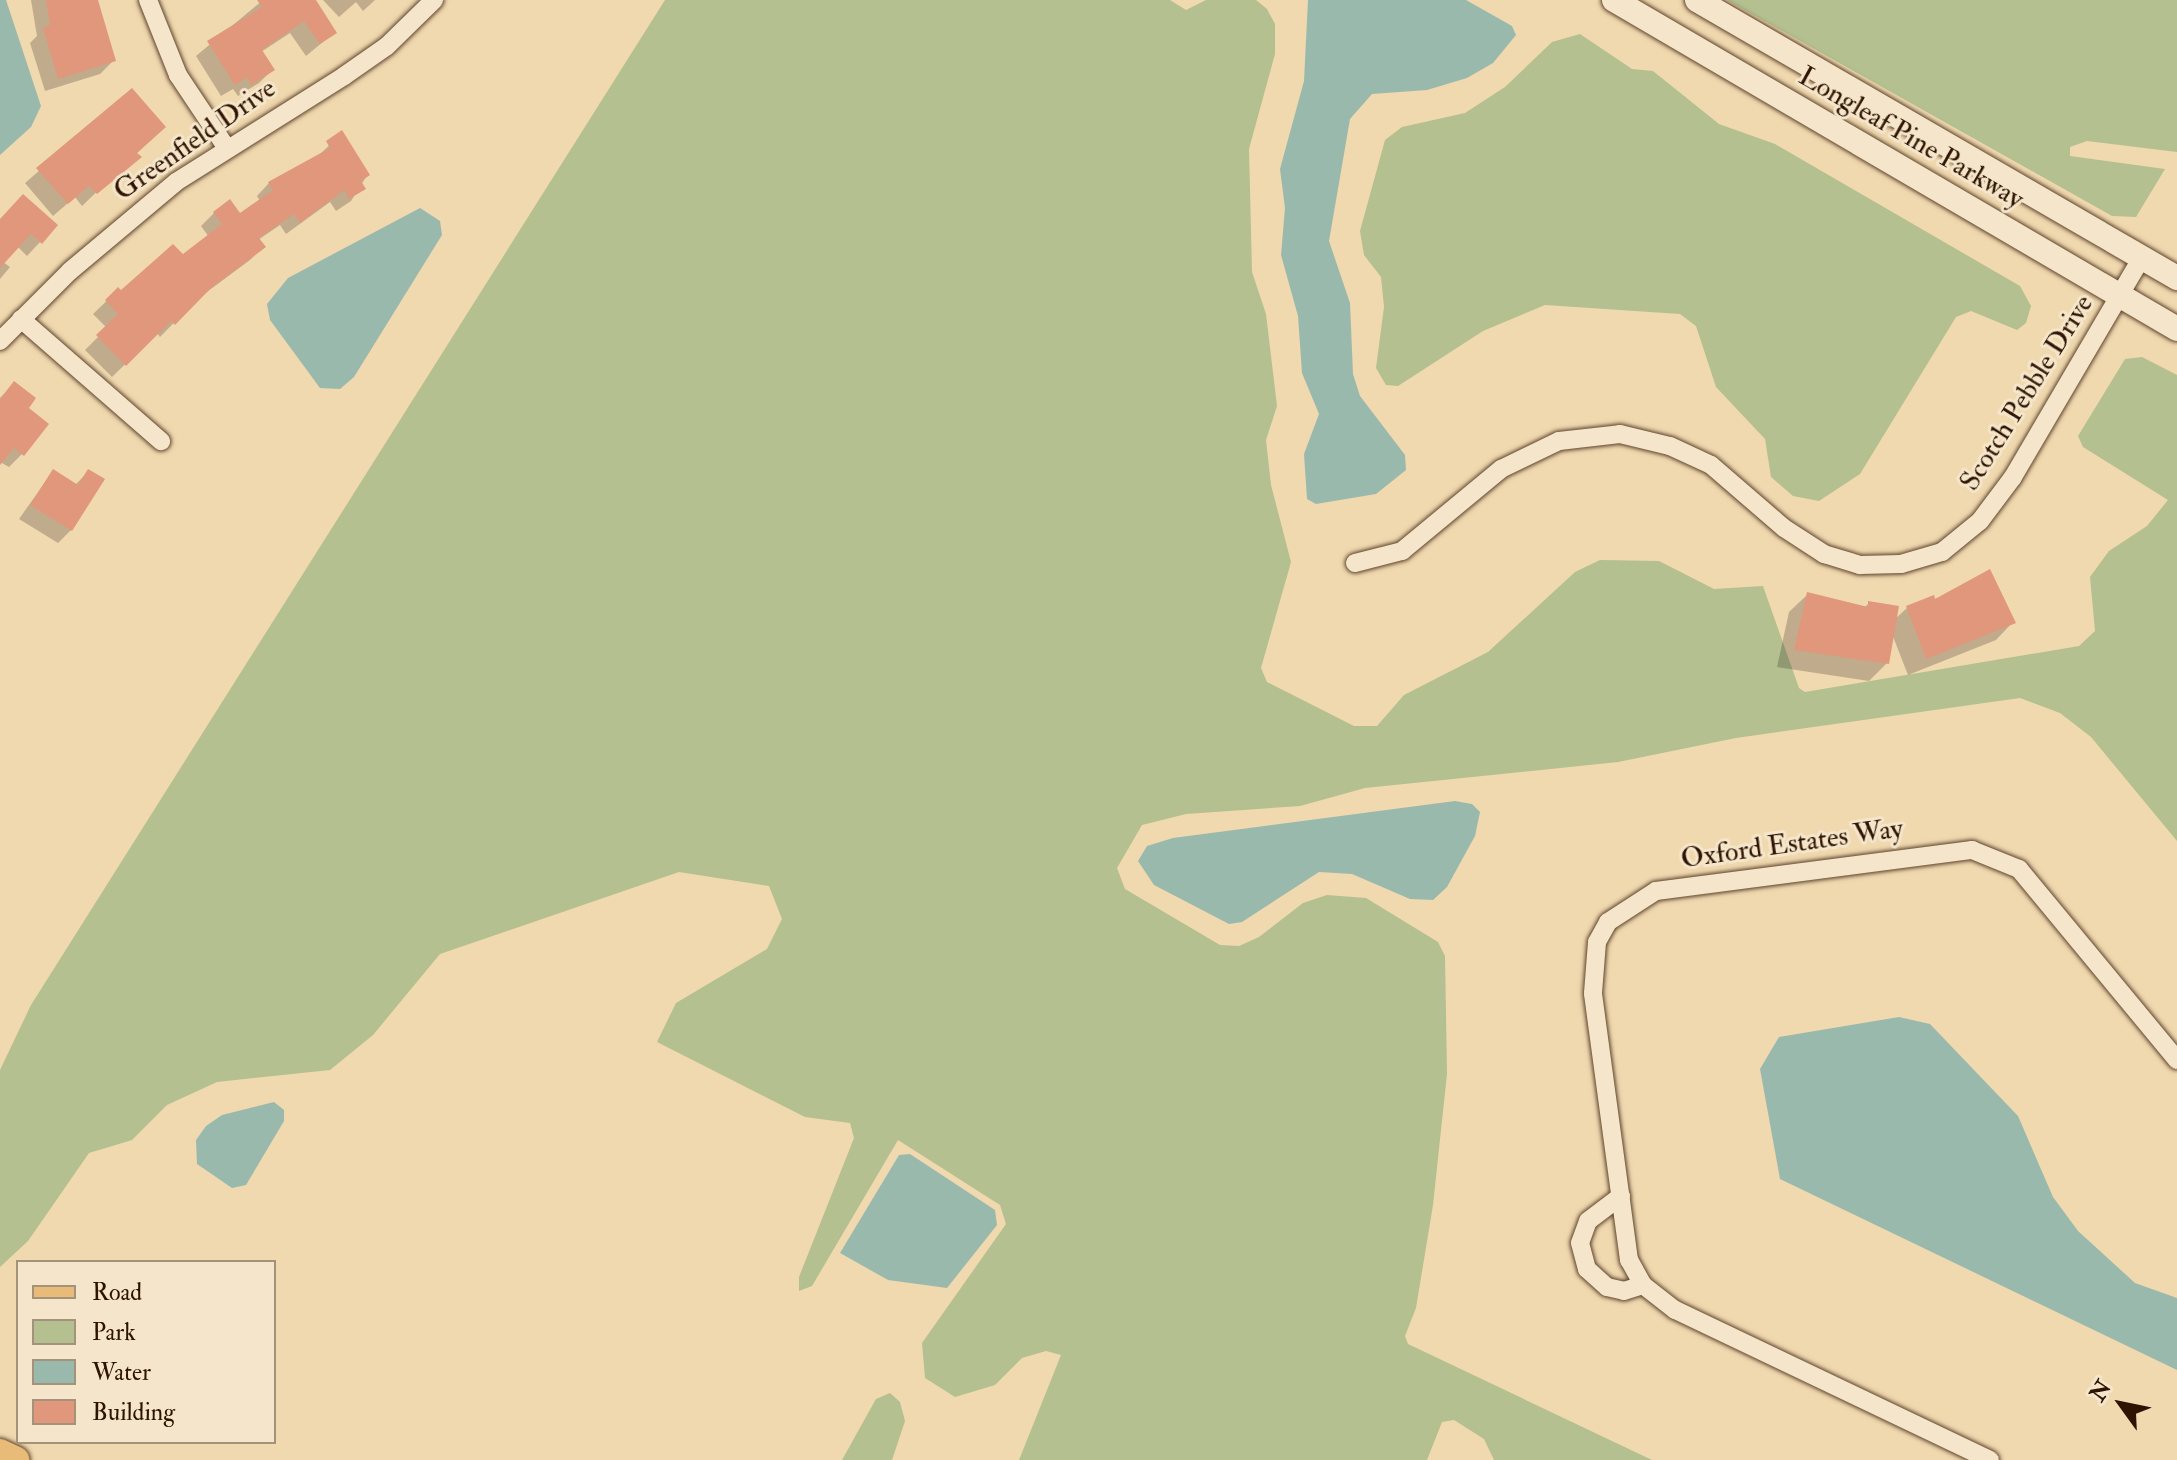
<!DOCTYPE html>
<style>
body{margin:0}
#map{position:relative;width:2177px;height:1460px;overflow:hidden;background:#f0d8af;font-family:"IM FELL Double Pica",serif}
div>[style]{position:absolute}
[style*='--x']{left:calc(var(--x)*1px);top:calc(var(--y)*1px);width:calc(var(--w)*1px);rotate:calc(var(--a)*1deg)}
.green>*{inset:0;background:#b4c08f}
.water>*{inset:0;background:#9ab9ad}
.shadow>*{inset:0;background:#0003}
.building>*{inset:0;background:#e0977c}
.roads{filter:drop-shadow(0 0 2px #5e442c) drop-shadow(0 0 2px #5e442c)}
.street>*{height:18px;margin:-9px;padding:0 9px;transform-origin:9px;border-radius:9px;background:#f5e6cb}
.secondary>*{height:24px;margin:-12px;padding:0 12px;transform-origin:12px;border-radius:12px;background:#f5e6cb}
.primary>*{height:28px;margin:-14px;padding:0 14px;transform-origin:14px;border-radius:14px;background:#e8bc78}
span{translate:-50% -50%;white-space:nowrap;text-align:center;line-height:1.15;-webkit-text-stroke:6px #f5e6cb;paint-order:stroke}
.street-label{font-size:28px;color:#2d1300}
.legend{position:absolute;left:16px;top:1260px;width:260px;height:184px;box-sizing:border-box;background:#f5e6cb;border:2px solid #a5927a;margin:0;padding:10px 14px;list-style:none;font-size:24px;color:#2d1300}
.legend li{display:flex;align-items:center;gap:16px;height:40px}
.legend b{width:40px;border:2px solid #a5927a}
.north{position:absolute;left:2081px;top:1364px;width:80px;height:80px;-webkit-text-stroke:6px #f5e6cb;paint-order:stroke;rotate:303deg;font-size:22px;font-weight:700;line-height:32px;text-align:center;color:#2d1300}
.north::after{content:'';display:block;margin:auto;width:28px;height:36px;background:#2d1300;clip-path:polygon(50% 0,100% 100%,50% 72%,0 100%)}
</style>
<div id="map">
<div class="green">
<i style="clip-path:polygon(665px 0,1170px 0,1186px 10px,1206px 0,1256px 0,1267px 9px,1275px 24px,1275px 54px,1249px 149px,1252px 272px,1266px 314px,1277px 406px,1266px 440px,1271px 485px,1291px 562px,1261px 668px,1267px 682px,1354px 726px,1377px 726px,1404px 695px,1488px 652px,1575px 572px,1600px 560px,1659px 561px,1714px 589px,1763px 586px,1799px 688px,1805px 692px,2079px 646px,2095px 631px,2090px 577px,2109px 551px,2147px 526px,2168px 500px,2083px 447px,2078px 436px,2125px 359px,2142px 357px,2177px 375px,2177px 841px,2091px 737px,2060px 713px,2020px 698px,1736px 738px,1618px 762px,1365px 788px,1300px 806px,1186px 814px,1142px 825px,1117px 868px,1125px 889px,1220px 945px,1239px 946px,1259px 937px,1303px 903px,1327px 895px,1366px 898px,1438px 942px,1445px 956px,1447px 1074px,1433px 1205px,1416px 1308px,1405px 1336px,1408px 1344px,1652px 1460px,1494px 1460px,1484px 1439px,1454px 1420px,1442px 1422px,1427px 1460px,1019px 1460px,1061px 1355px,1046px 1351px,1022px 1358px,995px 1385px,955px 1397px,925px 1378px,922px 1343px,1006px 1224px,1000px 1205px,898px 1140px,812px 1286px,799px 1291px,799px 1277px,854px 1138px,850px 1123px,805px 1117px,657px 1042px,676px 1003px,767px 949px,782px 919px,769px 886px,679px 872px,440px 954px,373px 1035px,330px 1070px,217px 1082px,167px 1105px,132px 1140px,89px 1153px,28px 1241px,0 1267px,0 1070px,31px 1005px)"></i>
<i style="clip-path:polygon(1727px 0,2177px 0,2177px 152px,2087px 141px,2070px 147px,2070px 156px,2165px 169px,2136px 217px,2112px 216px)"></i>
<i style="clip-path:polygon(1580px 34px,1632px 69px,1653px 71px,1719px 124px,1775px 144px,2020px 286px,2031px 306px,2026px 323px,2017px 330px,1971px 311px,1956px 317px,1860px 474px,1819px 501px,1793px 496px,1771px 477px,1765px 439px,1716px 387px,1696px 326px,1680px 314px,1545px 305px,1483px 331px,1398px 386px,1386px 385px,1376px 368px,1384px 307px,1381px 277px,1364px 255px,1360px 231px,1385px 140px,1402px 127px,1465px 113px,1505px 87px,1552px 42px)"></i>
<i style="clip-path:polygon(890px 1393px,900px 1402px,905px 1421px,892px 1460px,842px 1460px,876px 1399px)"></i>
</div>
<div class="water">
<i style="clip-path:polygon(0 0,6px 0,41px 106px,31px 127px,0 155px)"></i>
<i style="clip-path:polygon(1308px 0,1466px 0,1512px 26px,1516px 35px,1493px 63px,1467px 78px,1427px 90px,1372px 94px,1350px 119px,1329px 241px,1350px 303px,1353px 374px,1360px 396px,1405px 455px,1406px 470px,1376px 494px,1316px 504px,1307px 499px,1304px 454px,1319px 414px,1302px 373px,1298px 316px,1281px 255px,1285px 208px,1280px 169px,1304px 81px)"></i>
<i style="clip-path:polygon(420px 208px,440px 221px,442px 235px,354px 377px,340px 389px,320px 388px,270px 320px,267px 304px,288px 278px)"></i>
<i style="clip-path:polygon(1455px 801px,1472px 804px,1480px 812px,1475px 836px,1447px 887px,1433px 900px,1410px 899px,1352px 874px,1319px 872px,1242px 922px,1229px 924px,1154px 885px,1138px 861px,1147px 846px,1173px 838px)"></i>
<i style="clip-path:polygon(1899px 1017px,1930px 1024px,2018px 1116px,2053px 1197px,2078px 1231px,2135px 1283px,2177px 1298px,2177px 1370px,1780px 1179px,1760px 1069px,1779px 1037px)"></i>
<i style="clip-path:polygon(274px 1102px,284px 1110px,284px 1121px,246px 1185px,232px 1188px,197px 1164px,196px 1140px,206px 1126px,222px 1115px)"></i>
<i style="clip-path:polygon(910px 1154px,995px 1210px,997px 1225px,947px 1288px,888px 1280px,840px 1253px,899px 1155px)"></i>
</div>
<div class="shadow">
<i style="clip-path:polygon(31px 0,85px 0,114px 60px,100px 74px,45px 91px,30px 43px,37px 36px)"></i>
<i style="clip-path:polygon(263px 0,313px 0,335px 32px,306px 56px,290px 33px,261px 52px,272px 70px,259px 83px,238px 96px,233px 89px,221px 96px,196px 56px)"></i>
<i style="clip-path:polygon(323px 0,375px 0,363px 11px,356px 2px,339px 17px)"></i>
<i style="clip-path:polygon(132px 91px,164px 127px,82px 206px,75px 197px,53px 216px,25px 183px)"></i>
<i style="clip-path:polygon(342px 133px,368px 174px,351px 201px,336px 211px,330px 202px,286px 234px,280px 225px,258px 240px,263px 247px,250px 260px,196px 300px,160px 337px,157px 333px,112px 377px,85px 350px,107px 328px,93px 314px,118px 290px,121px 293px,182px 257px,209px 237px,201px 226px,214px 213px,240px 215px,260px 201px,257px 196px,269px 183px,316px 158px)"></i>
<i style="clip-path:polygon(0 220px,55px 226px,27px 256px,17px 246px,3px 262px,10px 267px,0 279px)"></i>
<i style="clip-path:polygon(15px 383px,26px 408px,22px 454px,9px 467px,0 462px,0 398px)"></i>
<i style="clip-path:polygon(53px 471px,75px 485px,88px 472px,71px 530px,58px 543px,19px 519px)"></i>
<i style="clip-path:polygon(1807px 595px,1864px 608px,1869px 603px,1894px 620px,1907px 608px,1934px 602px,2013px 622px,1996px 640px,1908px 675px,1892px 634px,1887px 663px,1869px 681px,1777px 667px,1789px 612px)"></i>
</div>
<div class="building">
<i style="clip-path:polygon(46px 0,98px 0,116px 61px,58px 79px,43px 28px,50px 25px)"></i>
<i style="clip-path:polygon(257px 0,316px 0,337px 33px,320px 44px,304px 21px,262px 50px,275px 70px,251px 85px,247px 77px,235px 85px,207px 41px,262px 7px)"></i>
<i style="clip-path:polygon(132px 88px,166px 127px,137px 153px,142px 157px,97px 194px,89px 186px,68px 204px,36px 168px)"></i>
<i style="clip-path:polygon(342px 130px,370px 175px,361px 181px,366px 189px,349px 199px,344px 190px,300px 223px,294px 214px,259px 238px,266px 247px,210px 289px,175px 325px,171px 321px,126px 366px,96px 335px,118px 314px,105px 300px,118px 287px,121px 290px,173px 244px,183px 254px,222px 224px,213px 212px,230px 199px,240px 213px,273px 190px,268px 182px,330px 148px,326px 141px)"></i>
<i style="clip-path:polygon(23px 194px,58px 225px,42px 244px,31px 234px,0 268px,0 219px)"></i>
<i style="clip-path:polygon(14px 381px,36px 398px,29px 408px,49px 424px,24px 456px,14px 448px,0 465px,0 399px)"></i>
<i style="clip-path:polygon(53px 469px,78px 485px,88px 469px,105px 479px,72px 531px,30px 505px)"></i>
<i style="clip-path:polygon(1990px 569px,2016px 623px,1926px 659px,1906px 606px,1934px 595px,1935px 599px)"></i>
<i style="clip-path:polygon(1807px 592px,1868px 607px,1868px 601px,1899px 606px,1889px 664px,1794px 650px)"></i>
</div>
<div class="roads">
<div class="street">
<i style="--x:148;--y:0;--w:81;--a:68.2"></i>
<i style="--x:178;--y:75;--w:87;--a:56.3"></i>
<i style="--x:21;--y:319;--w:186;--a:41.1"></i>
<i style="--x:0;--y:341;--w:99;--a:-45"></i>
<i style="--x:70;--y:271;--w:138;--a:-40"></i>
<i style="--x:176;--y:182;--w:199;--a:-32.2"></i>
<i style="--x:344;--y:76;--w:52;--a:-34.9"></i>
<i style="--x:387;--y:46;--w:66;--a:-44.4"></i>
<i style="--x:1355;--y:563;--w:49;--a:-14.3"></i>
<i style="--x:1402;--y:551;--w:129;--a:-39.6"></i>
<i style="--x:1501;--y:469;--w:64;--a:-25.8"></i>
<i style="--x:1559;--y:441;--w:61;--a:-6.5"></i>
<i style="--x:1620;--y:434;--w:51;--a:13.5"></i>
<i style="--x:1670;--y:446;--w:45;--a:24.9"></i>
<i style="--x:1711;--y:465;--w:96;--a:40.8"></i>
<i style="--x:1784;--y:528;--w:48;--a:33"></i>
<i style="--x:1824;--y:554;--w:38;--a:17"></i>
<i style="--x:1860;--y:565;--w:41;--a:-1.4"></i>
<i style="--x:1901;--y:564;--w:43;--a:-16.3"></i>
<i style="--x:1942;--y:552;--w:49;--a:-39.2"></i>
<i style="--x:1980;--y:521;--w:55;--a:-53.1"></i>
<i style="--x:2013;--y:477;--w:255;--a:-59.6"></i>
<i style="--x:1621;--y:1196;--w:41;--a:142.9"></i>
<i style="--x:1588;--y:1221;--w:23;--a:110"></i>
<i style="--x:1580;--y:1243;--w:27;--a:75"></i>
<i style="--x:1587;--y:1269;--w:27;--a:42"></i>
<i style="--x:1607;--y:1287;--w:17;--a:13"></i>
<i style="--x:1624;--y:1291;--w:20;--a:-18"></i>
<i style="--x:1990;--y:1460;--w:349;--a:-154.5"></i>
<i style="--x:1675;--y:1310;--w:41;--a:-142"></i>
<i style="--x:1643;--y:1285;--w:29;--a:-119"></i>
<i style="--x:1629;--y:1260;--w:269;--a:-97.7"></i>
<i style="--x:1593;--y:993;--w:51;--a:-85.5"></i>
<i style="--x:1597;--y:942;--w:23;--a:-61"></i>
<i style="--x:1608;--y:922;--w:57;--a:-32.9"></i>
<i style="--x:1656;--y:891;--w:319;--a:-7.4"></i>
<i style="--x:1972;--y:850;--w:51;--a:22"></i>
<i style="--x:2019;--y:869;--w:248;--a:50.4"></i>
</div>
<div class="secondary">
<i style="--x:1614;--y:0;--w:652;--a:30.3"></i>
<i style="--x:1697;--y:0;--w:555;--a:30.08"></i>
</div>
<div class="primary">
<i style="--x:0;--y:1453;--w:17;--a:25"></i>
</div>
</div>
<div class="street-label">
<span style="left:1911px;top:138px;rotate:30deg">Longleaf Pine Parkway</span>
<span style="left:195px;top:140px;rotate:-35deg">Greenfield Drive</span>
<span style="left:2027px;top:393px;rotate:-58deg">Scotch Pebble Drive</span>
<span style="left:1792px;top:844px;rotate:-8deg">Oxford Estates Way</span>
</div>
<ul class="legend">
<li><b style="height:10px;background:#e8bc78"></b>Road</li>
<li><b style="height:22px;background:#b4c08f"></b>Park</li>
<li><b style="height:22px;background:#9ab9ad"></b>Water</li>
<li><b style="height:22px;background:#e0977c"></b>Building</li>
</ul>
<div class="north">N</div>
</div>
